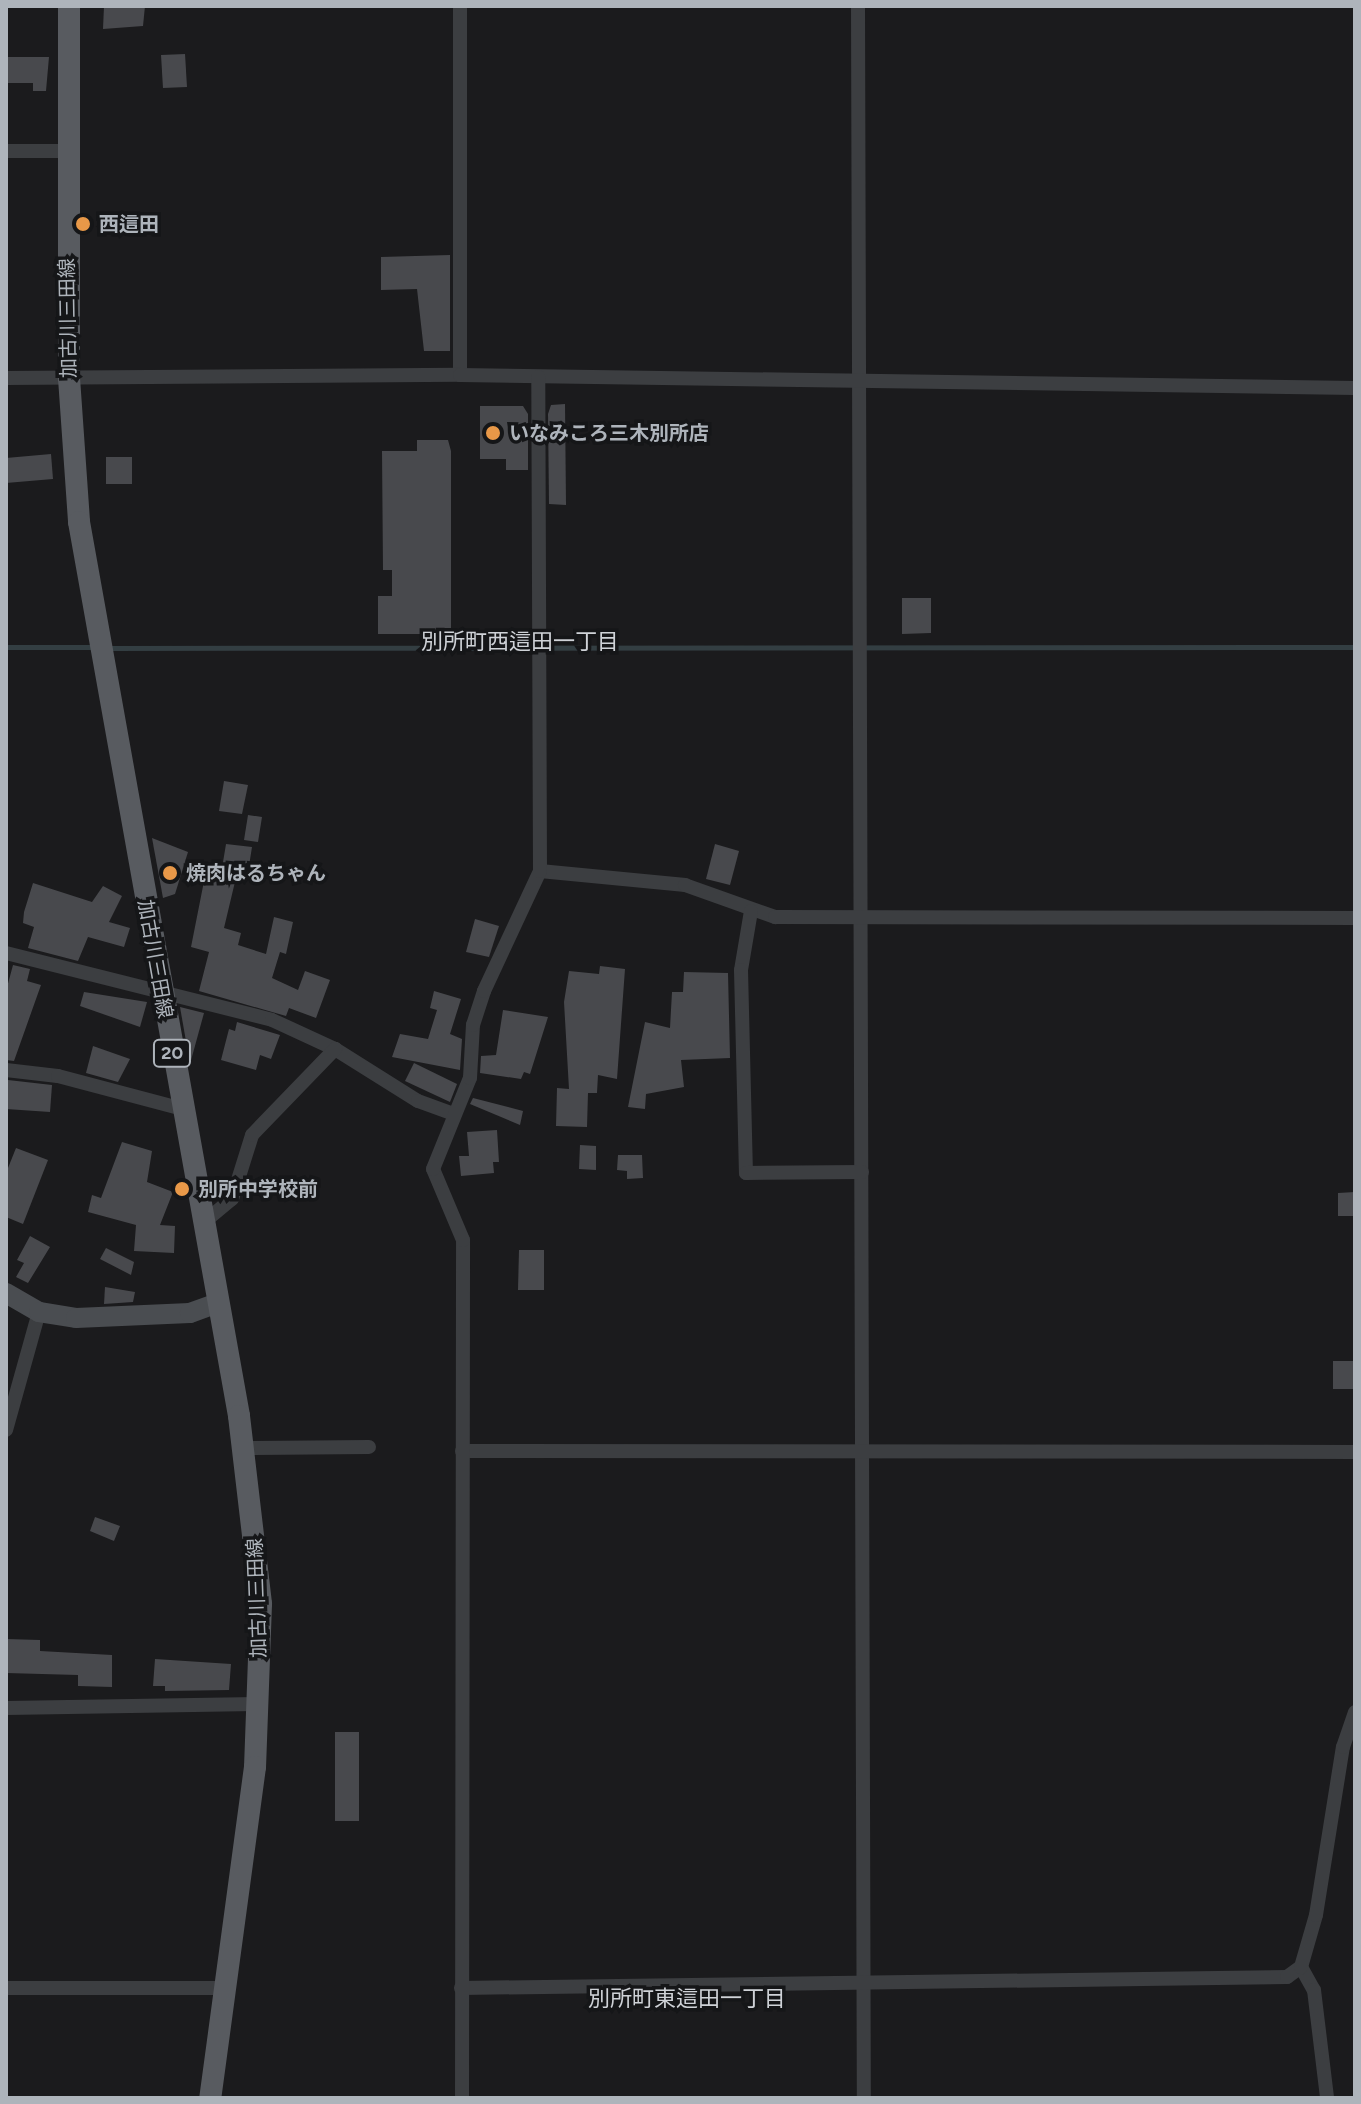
<!DOCTYPE html>
<meta charset="utf-8">
<style>
body{margin:0}
#map{position:relative;width:1361px;height:2104px;overflow:hidden;background:#1b1b1d;font-family:Figtree,"Noto Sans JP",sans-serif}
div>[style]{position:absolute}
[style*='--x']{left:calc(var(--x)*1px);top:calc(var(--y)*1px);width:calc(var(--w)*1px);rotate:calc(var(--a)*1deg)}
.stream>*{height:5px;margin:-2.5px;padding:0 2.5px;transform-origin:2.5px;border-radius:2.5px;background:#333e42}
.building>*{inset:0;background:#48494d}
.street>*{height:14px;margin:-7px;padding:0 7px;transform-origin:7px;border-radius:7px;background:#3c3e41}
.secondary>*{height:20px;margin:-10px;padding:0 10px;transform-origin:10px;border-radius:10px;background:#4a4d51}
.primary>*{height:22px;margin:-11px;padding:0 11px;transform-origin:11px;border-radius:11px;background:#585b60}
.dots>*{width:22px;height:22px;translate:-50% -50%;box-sizing:border-box;border:4px solid #151618;border-radius:50%}
span{translate:-50% -50%;white-space:nowrap;text-align:center;line-height:1.15;-webkit-text-stroke:7px #151618;paint-order:stroke}
.shield-label span{padding:2px 6px;background:#151618;border:2px solid;border-radius:6px;-webkit-text-stroke-width:0}
.shield-label{font-size:18px;color:#aeb4bb;font-weight:700}
.poi-label{font-size:20px;color:#aeb4bb;font-weight:700}
.left{translate:0 -50%;text-align:left}
.street-label{font-size:20px;color:#aeb4bb}
.neighbourhood-label{font-size:22px;color:#cfd2d7}
.frame{position:absolute;inset:0;border:8px solid #aeb4bb;pointer-events:none}
</style>
<div id="map">
<div class="stream">
<i style="--x:6;--y:647;--w:91;--a:0"></i>
<i style="--x:107;--y:648;--w:1248;--a:-0.05"></i>
</div>
<div class="building">
<i style="clip-path:polygon(104px 6px,145px 6px,143px 26px,103px 29px)"></i>
<i style="clip-path:polygon(185px 54px,187px 87px,163px 88px,161px 55px)"></i>
<i style="clip-path:polygon(6px 57px,49px 57px,46px 91px,33px 91px,33px 83px,6px 83px)"></i>
<i style="clip-path:polygon(450px 255px,450px 351px,424px 351px,417px 289px,381px 290px,381px 257px)"></i>
<i style="clip-path:polygon(565px 404px,566px 505px,549px 504px,548px 414px,551px 405px)"></i>
<i style="clip-path:polygon(480px 406px,523px 406px,528px 414px,528px 470px,506px 470px,506px 459px,480px 459px)"></i>
<i style="clip-path:polygon(417px 440px,448px 440px,451px 451px,451px 634px,378px 634px,378px 596px,392px 596px,392px 570px,383px 570px,382px 451px,417px 451px)"></i>
<i style="clip-path:polygon(51px 454px,53px 479px,6px 483px,6px 458px)"></i>
<i style="clip-path:polygon(106px 457px,132px 457px,132px 484px,106px 484px)"></i>
<i style="clip-path:polygon(902px 598px,931px 598px,931px 633px,902px 634px)"></i>
<i style="clip-path:polygon(224px 781px,248px 785px,242px 814px,219px 811px)"></i>
<i style="clip-path:polygon(248px 815px,262px 817px,258px 842px,244px 840px)"></i>
<i style="clip-path:polygon(152px 838px,188px 852px,175px 894px,163px 898px)"></i>
<i style="clip-path:polygon(226px 844px,252px 847px,249px 866px,239px 865px,224px 928px,241px 933px,238px 945px,266px 954px,274px 917px,293px 922px,286px 954px,280px 952px,272px 978px,298px 990px,305px 971px,330px 980px,316px 1018px,289px 1008px,286px 1016px,199px 991px,209px 952px,191px 947px,207px 866px,222px 868px)"></i>
<i style="clip-path:polygon(715px 844px,739px 851px,730px 885px,706px 879px)"></i>
<i style="clip-path:polygon(33px 883px,92px 902px,103px 886px,122px 896px,109px 922px,130px 928px,124px 947px,88px 937px,78px 961px,28px 948px,34px 927px,23px 923px,24px 912px)"></i>
<i style="clip-path:polygon(475px 919px,499px 926px,489px 957px,466px 952px)"></i>
<i style="clip-path:polygon(13px 965px,30px 969px,27px 981px,41px 985px,14px 1061px,6px 1060px,6px 991px)"></i>
<i style="clip-path:polygon(600px 966px,625px 969px,617px 1079px,598px 1075px,597px 1093px,588px 1093px,587px 1127px,556px 1126px,557px 1088px,569px 1089px,564px 1002px,569px 971px,599px 974px)"></i>
<i style="clip-path:polygon(684px 972px,728px 973px,730px 1058px,681px 1060px,684px 1087px,646px 1094px,645px 1109px,628px 1107px,645px 1022px,670px 1028px,672px 992px,683px 992px)"></i>
<i style="clip-path:polygon(434px 991px,461px 999px,450px 1034px,462px 1039px,460px 1070px,392px 1057px,400px 1034px,428px 1039px,437px 1010px,430px 1008px)"></i>
<i style="clip-path:polygon(84px 992px,147px 1002px,140px 1027px,80px 1006px)"></i>
<i style="clip-path:polygon(180px 1007px,204px 1013px,190px 1064px)"></i>
<i style="clip-path:polygon(503px 1010px,548px 1017px,530px 1074px,524px 1072px,521px 1079px,480px 1073px,481px 1056px,496px 1055px)"></i>
<i style="clip-path:polygon(237px 1022px,280px 1035px,271px 1059px,260px 1055px,256px 1070px,221px 1060px,229px 1029px,235px 1031px)"></i>
<i style="clip-path:polygon(93px 1046px,130px 1059px,118px 1082px,86px 1073px)"></i>
<i style="clip-path:polygon(414px 1063px,457px 1084px,450px 1102px,405px 1081px)"></i>
<i style="clip-path:polygon(8px 1080px,52px 1085px,50px 1112px,6px 1109px)"></i>
<i style="clip-path:polygon(473px 1098px,523px 1111px,520px 1125px,470px 1104px)"></i>
<i style="clip-path:polygon(497px 1130px,499px 1162px,493px 1162px,494px 1173px,461px 1176px,459px 1156px,469px 1156px,467px 1132px)"></i>
<i style="clip-path:polygon(122px 1142px,152px 1151px,147px 1182px,173px 1192px,160px 1225px,175px 1226px,174px 1253px,134px 1251px,136px 1225px,88px 1212px,92px 1195px,101px 1198px)"></i>
<i style="clip-path:polygon(580px 1145px,596px 1146px,596px 1170px,579px 1169px)"></i>
<i style="clip-path:polygon(16px 1148px,48px 1160px,23px 1224px,6px 1217px,6px 1173px)"></i>
<i style="clip-path:polygon(618px 1155px,642px 1155px,643px 1178px,627px 1179px,627px 1171px,617px 1170px)"></i>
<i style="clip-path:polygon(1355px 1192px,1355px 1216px,1338px 1216px,1338px 1193px)"></i>
<i style="clip-path:polygon(30px 1236px,50px 1247px,28px 1283px,16px 1277px,24px 1263px,17px 1260px)"></i>
<i style="clip-path:polygon(106px 1248px,134px 1262px,131px 1275px,100px 1259px)"></i>
<i style="clip-path:polygon(519px 1250px,544px 1250px,544px 1290px,518px 1290px)"></i>
<i style="clip-path:polygon(105px 1287px,135px 1292px,133px 1302px,104px 1304px)"></i>
<i style="clip-path:polygon(1333px 1361px,1354px 1361px,1354px 1389px,1333px 1389px)"></i>
<i style="clip-path:polygon(95px 1517px,120px 1526px,114px 1541px,90px 1531px)"></i>
<i style="clip-path:polygon(6px 1639px,40px 1640px,40px 1651px,112px 1655px,112px 1687px,78px 1686px,78px 1675px,6px 1673px)"></i>
<i style="clip-path:polygon(155px 1659px,231px 1664px,229px 1690px,165px 1691px,165px 1686px,153px 1686px)"></i>
<i style="clip-path:polygon(335px 1732px,359px 1732px,359px 1821px,335px 1821px)"></i>
</div>
<div class="street">
<i style="--x:460;--y:6;--w:369;--a:90"></i>
<i style="--x:858;--y:6;--w:2092;--a:89.84"></i>
<i style="--x:6;--y:151;--w:61;--a:0"></i>
<i style="--x:6;--y:378;--w:454;--a:-0.4"></i>
<i style="--x:460;--y:375;--w:895;--a:0.83"></i>
<i style="--x:540;--y:871;--w:146;--a:5.5"></i>
<i style="--x:685;--y:885;--w:96;--a:19.6"></i>
<i style="--x:775;--y:917;--w:580;--a:0.1"></i>
<i style="--x:751;--y:911;--w:60;--a:99.6"></i>
<i style="--x:741;--y:970;--w:203;--a:88.6"></i>
<i style="--x:746;--y:1173;--w:116;--a:-0.5"></i>
<i style="--x:6;--y:953;--w:274;--a:14.1"></i>
<i style="--x:272;--y:1020;--w:69;--a:24.7"></i>
<i style="--x:335;--y:1049;--w:98;--a:32.1"></i>
<i style="--x:418;--y:1101;--w:38;--a:20"></i>
<i style="--x:6;--y:1070;--w:52;--a:6.6"></i>
<i style="--x:58;--y:1076;--w:129;--a:14.8"></i>
<i style="--x:203;--y:1223;--w:38;--a:-40"></i>
<i style="--x:232;--y:1199;--w:67;--a:-72.6"></i>
<i style="--x:252;--y:1135;--w:120;--a:-46"></i>
<i style="--x:6;--y:1430;--w:123;--a:-74.4"></i>
<i style="--x:244;--y:1448;--w:125;--a:-0.5"></i>
<i style="--x:462;--y:1451;--w:893;--a:0.06"></i>
<i style="--x:6;--y:1708;--w:253;--a:-0.9"></i>
<i style="--x:1301;--y:1967;--w:26;--a:61"></i>
<i style="--x:1314;--y:1990;--w:109;--a:83.1"></i>
<i style="--x:6;--y:1988;--w:219;--a:0"></i>
<i style="--x:461;--y:1988;--w:826;--a:-0.76"></i>
<i style="--x:1287;--y:1977;--w:17;--a:-36"></i>
<i style="--x:1301;--y:1967;--w:54;--a:-73.9"></i>
<i style="--x:1316;--y:1915;--w:170;--a:-80.9"></i>
<i style="--x:1343;--y:1747;--w:37;--a:-71"></i>
<i style="--x:462;--y:2098;--w:858;--a:-89.93"></i>
<i style="--x:463;--y:1240;--w:77;--a:-112.9"></i>
<i style="--x:433;--y:1169;--w:98;--a:-67.9"></i>
<i style="--x:470;--y:1078;--w:53;--a:-86.8"></i>
<i style="--x:473;--y:1025;--w:36;--a:-72"></i>
<i style="--x:484;--y:991;--w:132;--a:-65"></i>
<i style="--x:540;--y:871;--w:494;--a:-90.2"></i>
</div>
<div class="secondary">
<i style="--x:6;--y:1293;--w:38;--a:30"></i>
<i style="--x:39;--y:1312;--w:37;--a:9"></i>
<i style="--x:76;--y:1318;--w:114;--a:-2.5"></i>
<i style="--x:190;--y:1313;--w:29;--a:-20"></i>
</div>
<div class="primary">
<i style="--x:69;--y:6;--w:372;--a:90"></i>
<i style="--x:69;--y:378;--w:144;--a:86"></i>
<i style="--x:79;--y:522;--w:908;--a:79.85"></i>
<i style="--x:239;--y:1416;--w:189;--a:83.3"></i>
<i style="--x:261;--y:1604;--w:163;--a:92.1"></i>
<i style="--x:255;--y:1767;--w:334;--a:97.7"></i>
</div>
<div class="dots">
<i style="left:83px;top:224px;background:#e89848"></i>
<i style="left:493px;top:433px;background:#e89848"></i>
<i style="left:170px;top:873px;background:#e89848"></i>
<i style="left:182px;top:1189px;background:#e89848"></i>
</div>
<div class="shield-label">
<span style="left:172px;top:1053px">20</span>
</div>
<div class="poi-label">
<span class="left" style="left:99px;top:224px">西這田</span>
<span class="left" style="left:509px;top:433px">いなみころ三木別所店</span>
<span class="left" style="left:186px;top:873px">焼肉はるちゃん</span>
<span class="left" style="left:198px;top:1189px">別所中学校前</span>
</div>
<div class="street-label">
<span style="left:68px;top:318px;rotate:-91deg">加古川三田線</span>
<span style="left:155px;top:959px;rotate:80deg">加古川三田線</span>
<span style="left:257px;top:1598px;rotate:-92deg">加古川三田線</span>
</div>
<div class="neighbourhood-label">
<span style="left:520px;top:642px">別所町西這田一丁目</span>
<span style="left:687px;top:1999px">別所町東這田一丁目</span>
</div>
<div class="frame"></div>
</div>
